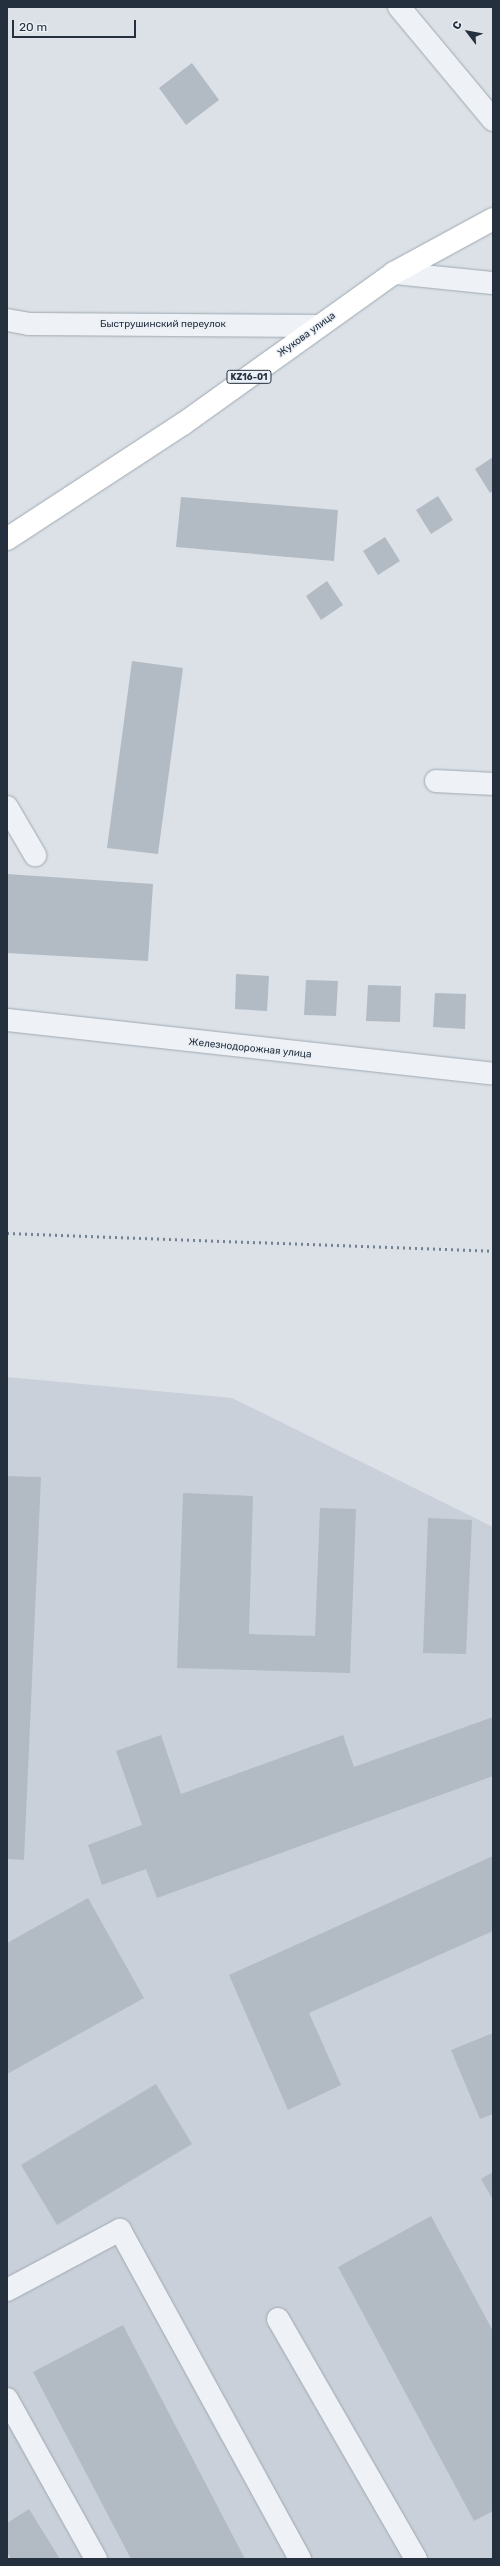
<!DOCTYPE html>
<meta charset="utf-8">
<style>
body{margin:0}
#map{position:relative;width:500px;height:2566px;overflow:hidden;background:#dbe1e7;font-family:Rubik,sans-serif}
div>[style]{position:absolute}
[style*='--x']{left:calc(var(--x)*1px);top:calc(var(--y)*1px);width:calc(var(--w)*1px);rotate:calc(var(--a)*1deg)}
.built>*{inset:0;background:#c9d0d9}
.building>*{inset:0;background:#b2bac4}
.roads{filter:drop-shadow(0 0 1px #a0a8b1) drop-shadow(0 0 1px #a0a8b1)}
.minor>*{height:22px;margin:-11px;padding:0 11px;transform-origin:11px;border-radius:11px;background:#eef1f5}
.major>*{height:22px;margin:-11px;padding:0 11px;transform-origin:11px;border-radius:11px;background:#fff}
.rail>*{height:3px;margin-top:-1.5px;transform-origin:0;background:repeating-linear-gradient(90deg,#738192 0 2px,transparent 0 6px)}
span{translate:-50% -50%;white-space:nowrap;text-align:center;line-height:1.15;-webkit-text-stroke:3px #eaeff5;paint-order:stroke}
.shield-label span{padding:1px 3px;background:#eaeff5;border:1px solid;border-radius:3px;-webkit-text-stroke-width:0}
.shield-label{font-size:9px;color:#24303e;font-weight:700}
.street-label{font-size:10px;color:#24303e}
.frame{position:absolute;inset:0;border:8px solid #24303e;pointer-events:none}
.north{position:absolute;left:448px;top:12px;width:40px;height:40px;-webkit-text-stroke:3px #eaeff5;paint-order:stroke;rotate:302deg;font-size:11px;font-weight:700;line-height:16px;text-align:center;color:#24303e}
.north::after{content:'';display:block;margin:auto;width:14px;height:18px;background:#24303e;clip-path:polygon(50% 0,100% 100%,50% 72%,0 100%)}
.scale{position:absolute;left:12px;top:20px;width:124px;height:18px;box-sizing:border-box;border:2px solid #24303e;border-top:0;padding-left:5px;font-size:12px;line-height:14px;white-space:nowrap;color:#24303e;-webkit-text-stroke:3px #eaeff5;paint-order:stroke}
</style>
<div id="map">
<div class="built">
<i style="clip-path:polygon(7px 1377px,232px 1398px,493px 1527px,493px 2559px,7px 2559px)"></i>
</div>
<div class="building">
<i style="clip-path:polygon(192px 63px,219px 100px,186px 125px,159px 88px)"></i>
<i style="clip-path:polygon(493px 457px,493px 491px,490px 493px,475px 469px)"></i>
<i style="clip-path:polygon(438px 496px,453px 520px,431px 534px,416px 510px)"></i>
<i style="clip-path:polygon(181px 497px,338px 510px,334px 561px,176px 547px)"></i>
<i style="clip-path:polygon(385px 537px,400px 561px,378px 575px,363px 551px)"></i>
<i style="clip-path:polygon(327px 581px,343px 605px,321px 620px,306px 596px)"></i>
<i style="clip-path:polygon(132px 661px,183px 668px,158px 854px,107px 848px)"></i>
<i style="clip-path:polygon(7px 874px,153px 884px,148px 961px,7px 953px)"></i>
<i style="clip-path:polygon(236px 974px,269px 976px,267px 1011px,235px 1009px)"></i>
<i style="clip-path:polygon(306px 980px,338px 981px,336px 1016px,304px 1015px)"></i>
<i style="clip-path:polygon(368px 985px,401px 986px,400px 1022px,366px 1021px)"></i>
<i style="clip-path:polygon(435px 993px,466px 994px,465px 1029px,433px 1027px)"></i>
<i style="clip-path:polygon(7px 1476px,41px 1477px,24px 1860px,7px 1859px)"></i>
<i style="clip-path:polygon(183px 1493px,253px 1496px,249px 1634px,315px 1636px,320px 1508px,356px 1509px,350px 1673px,177px 1668px)"></i>
<i style="clip-path:polygon(428px 1518px,472px 1520px,466px 1654px,423px 1653px)"></i>
<i style="clip-path:polygon(493px 1717px,493px 1776px,157px 1898px,146px 1869px,102px 1885px,88px 1845px,142px 1825px,116px 1751px,161px 1735px,181px 1794px,343px 1735px,354px 1767px)"></i>
<i style="clip-path:polygon(493px 1856px,493px 1931px,309px 2013px,341px 2085px,288px 2110px,229px 1975px)"></i>
<i style="clip-path:polygon(88px 1898px,144px 1998px,7px 2074px,7px 1943px)"></i>
<i style="clip-path:polygon(493px 2033px,493px 2114px,480px 2119px,451px 2050px)"></i>
<i style="clip-path:polygon(156px 2084px,192px 2144px,57px 2225px,21px 2165px)"></i>
<i style="clip-path:polygon(493px 2172px,493px 2200px,481px 2179px)"></i>
<i style="clip-path:polygon(431px 2216px,493px 2331px,493px 2511px,474px 2521px,338px 2267px)"></i>
<i style="clip-path:polygon(123px 2325px,245px 2559px,131px 2559px,33px 2372px)"></i>
<i style="clip-path:polygon(29px 2509px,60px 2559px,11px 2559px,7px 2552px,7px 2523px)"></i>
</div>
<div class="roads">
<div class="minor">
<i style="--x:399;--y:7;--w:147;--a:50.2"></i>
<i style="--x:394;--y:273;--w:100;--a:5.8"></i>
<i style="--x:7;--y:320;--w:22;--a:10"></i>
<i style="--x:29;--y:324;--w:290;--a:0.4"></i>
<i style="--x:436;--y:781;--w:57;--a:3"></i>
<i style="--x:7;--y:807;--w:56;--a:59.7"></i>
<i style="--x:7;--y:1020;--w:489;--a:6.3"></i>
<i style="--x:7;--y:2290;--w:128;--a:-28"></i>
<i style="--x:120;--y:2230;--w:375;--a:61.3"></i>
<i style="--x:278;--y:2319;--w:277;--a:60.1"></i>
<i style="--x:7;--y:2399;--w:183;--a:60.9"></i>
</div>
<div class="major">
<i style="--x:7;--y:539;--w:210;--a:-33.2"></i>
<i style="--x:183;--y:424;--w:259;--a:-35.6"></i>
<i style="--x:394;--y:273;--w:113;--a:-28.6"></i>
</div>
</div>
<div class="rail">
<i style="--x:7;--y:1233;--w:486;--a:2.1"></i>
</div>
<div class="shield-label">
<span style="left:249px;top:377px">KZ16-01</span>
</div>
<div class="street-label">
<span style="left:163px;top:325px">Быструшинский переулок</span>
<span style="left:307px;top:335px;rotate:-36deg">Жукова улица</span>
<span style="left:250px;top:1049px;rotate:6deg">Железнодорожная улица</span>
</div>
<div class="frame"></div>
<div class="north">С</div>
<div class="scale">20 m</div>
</div>
